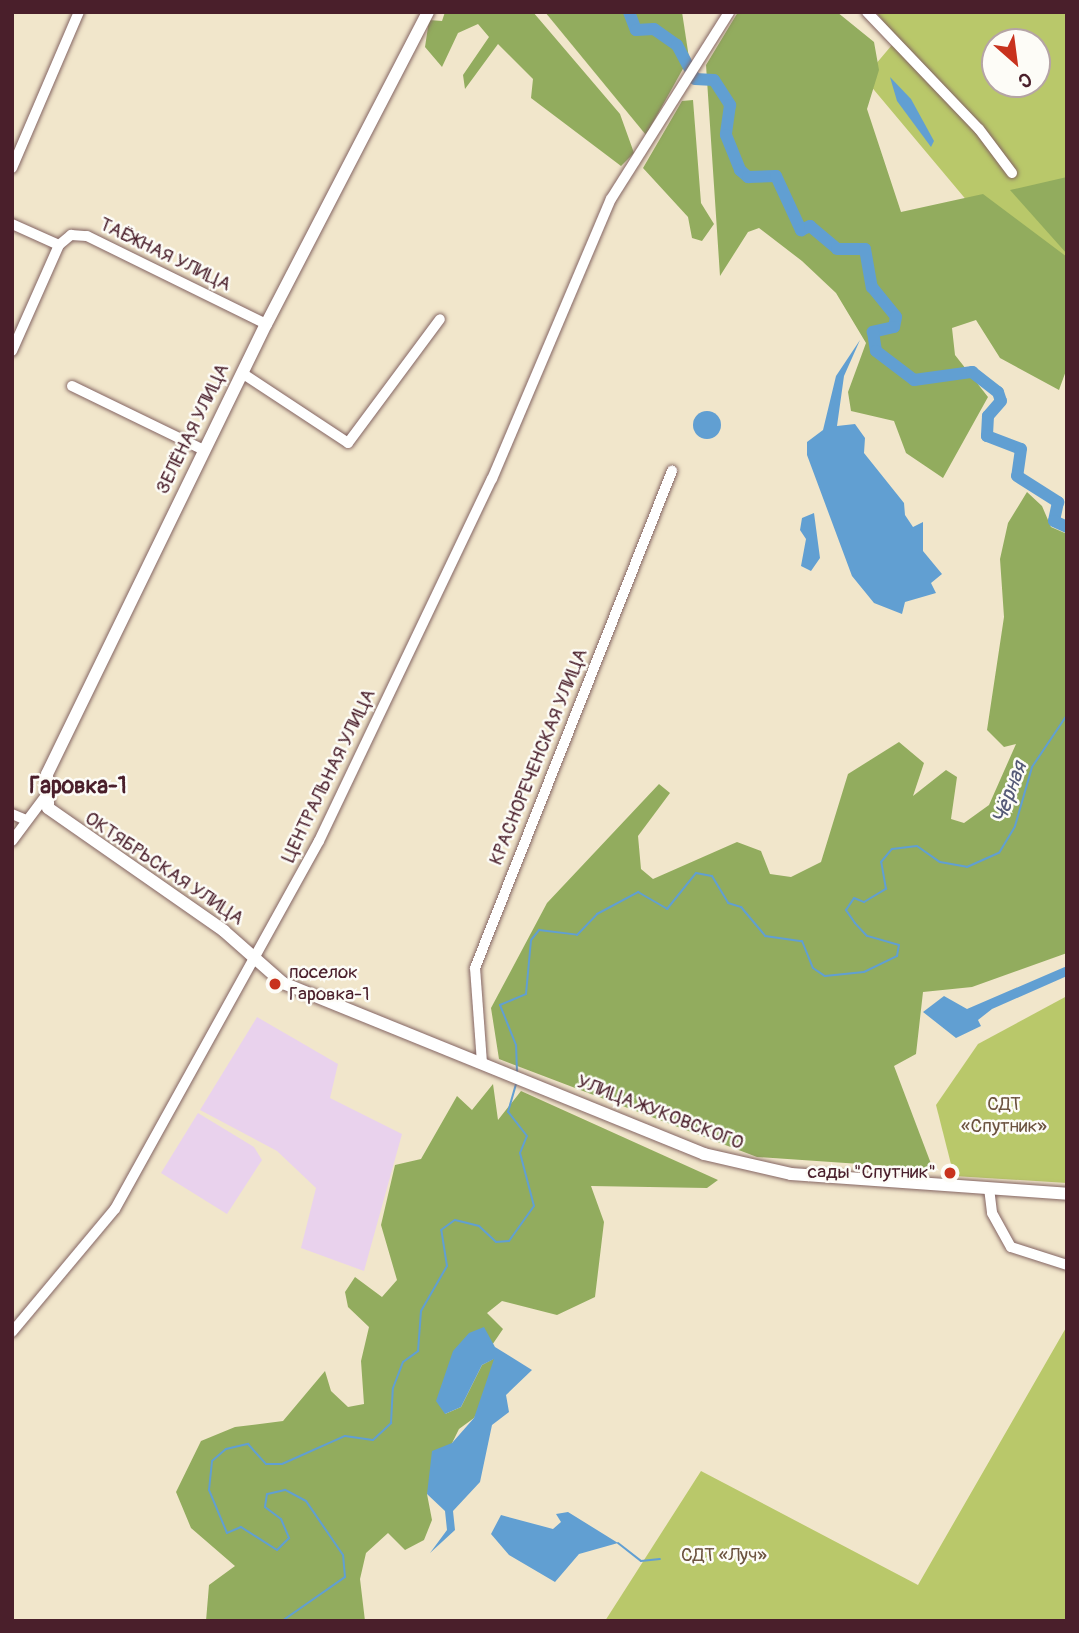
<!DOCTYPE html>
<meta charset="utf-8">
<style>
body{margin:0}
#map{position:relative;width:1079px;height:1633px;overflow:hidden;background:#f1e6cb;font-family:Pangolin,sans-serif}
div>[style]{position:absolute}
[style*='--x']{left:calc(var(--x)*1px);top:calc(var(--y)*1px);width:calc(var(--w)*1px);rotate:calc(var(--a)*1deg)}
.built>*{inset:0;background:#e9d2ed}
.green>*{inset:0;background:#b9c86a}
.forest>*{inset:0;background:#92ac5e}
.water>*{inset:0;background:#619fd2}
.round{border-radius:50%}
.stream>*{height:2px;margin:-1px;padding:0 1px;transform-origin:1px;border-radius:1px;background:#619fd2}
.river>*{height:12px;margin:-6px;padding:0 6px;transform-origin:6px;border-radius:6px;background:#619fd2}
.roads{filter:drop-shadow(0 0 2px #846563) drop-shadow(0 0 2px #846563)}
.minor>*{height:10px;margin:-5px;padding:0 5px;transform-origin:5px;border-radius:5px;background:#fff}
.major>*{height:12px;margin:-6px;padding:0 6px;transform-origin:6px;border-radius:6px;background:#fff}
.dots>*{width:19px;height:19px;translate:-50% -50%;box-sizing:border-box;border:4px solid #fdfcf7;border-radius:50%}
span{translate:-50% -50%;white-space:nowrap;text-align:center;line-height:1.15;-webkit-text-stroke:5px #fdfcf7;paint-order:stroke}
.street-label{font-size:19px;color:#4a1f2b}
.poi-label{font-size:19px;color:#4a1f2b}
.left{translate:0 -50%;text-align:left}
.right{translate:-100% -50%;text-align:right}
.park-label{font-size:19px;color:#6b523e}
.water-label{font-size:21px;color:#545976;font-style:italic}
.quarter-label{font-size:23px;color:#4a1f2b;font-weight:700}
.frame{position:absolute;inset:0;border:14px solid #4a1f2b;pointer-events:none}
.north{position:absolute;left:981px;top:28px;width:70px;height:70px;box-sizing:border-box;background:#fdfcf7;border:2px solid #b5a4a5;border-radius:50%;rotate:152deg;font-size:19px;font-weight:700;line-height:28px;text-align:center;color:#4a1f2b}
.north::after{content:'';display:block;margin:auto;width:24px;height:32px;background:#c8321e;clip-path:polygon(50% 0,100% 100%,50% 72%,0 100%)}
</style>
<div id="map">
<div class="built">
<i style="clip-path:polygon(257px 1017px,338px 1064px,330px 1098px,402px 1134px,364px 1271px,301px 1248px,316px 1188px,277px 1151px,200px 1110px)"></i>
<i style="clip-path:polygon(198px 1113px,254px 1147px,262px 1160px,227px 1214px,161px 1173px)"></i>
</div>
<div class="green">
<i style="clip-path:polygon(evenodd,876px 12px,1067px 12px,1067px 294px,989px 227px,864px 78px,897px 39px,876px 12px,995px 42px,1037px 42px,1037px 84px,995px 84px,995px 42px)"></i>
<i style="clip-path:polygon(1067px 996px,1067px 1183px,954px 1176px,936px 1105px,978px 1044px)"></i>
<i style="clip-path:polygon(1067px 1326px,1067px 1621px,605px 1621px,701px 1471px,918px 1585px)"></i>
</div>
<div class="forest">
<i style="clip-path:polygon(445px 12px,533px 12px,620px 114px,634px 153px,621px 166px,531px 98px,533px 79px,498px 44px,465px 89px,463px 75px,489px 37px,478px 24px,458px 33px,442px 67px,425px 47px,429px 20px,442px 21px)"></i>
<i style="clip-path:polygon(545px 12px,682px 12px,689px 58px,646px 135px)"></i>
<i style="clip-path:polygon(738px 12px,837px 12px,874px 42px,879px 70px,867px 109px,901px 212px,983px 194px,1067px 257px,1067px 368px,1059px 390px,1000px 358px,976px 320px,952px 328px,955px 355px,988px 397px,943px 478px,906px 453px,894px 421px,851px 411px,848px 392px,866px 343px,836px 293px,802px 261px,759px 228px,748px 232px,720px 276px,706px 65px)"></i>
<i style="clip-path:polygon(693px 100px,701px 203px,714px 224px,702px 241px,692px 238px,688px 217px,643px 168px,682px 101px)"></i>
<i style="clip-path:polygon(1067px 177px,1067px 254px,1010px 190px)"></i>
<i style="clip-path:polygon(1027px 492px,1042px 506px,1051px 527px,1067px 534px,1067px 953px,972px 987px,923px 992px,916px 1054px,894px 1066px,933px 1169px,757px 1157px,499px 1059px,491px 1008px,547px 903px,659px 784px,670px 793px,638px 836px,641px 869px,653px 879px,737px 842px,761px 851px,770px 874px,791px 877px,821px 862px,848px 774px,899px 742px,924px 763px,913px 796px,946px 770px,957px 777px,951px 819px,964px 823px,989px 805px,1016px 744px,1004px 747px,987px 730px,1004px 617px,1000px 559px,1008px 523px)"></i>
<i style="clip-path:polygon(493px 1084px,498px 1120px,521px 1091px,718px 1180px,707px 1188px,591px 1186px,604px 1222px,595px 1297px,557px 1315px,502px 1301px,487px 1313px,503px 1329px,445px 1414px,461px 1407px,482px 1365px,495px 1358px,487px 1394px,474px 1418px,459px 1429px,427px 1494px,432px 1520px,424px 1540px,405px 1550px,388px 1533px,366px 1553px,360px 1579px,365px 1621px,206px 1621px,209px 1585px,235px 1566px,191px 1528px,176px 1492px,201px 1441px,235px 1427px,283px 1421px,325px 1371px,331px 1391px,348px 1407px,364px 1404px,361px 1361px,369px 1327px,348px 1307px,345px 1292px,355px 1277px,382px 1297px,397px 1280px,381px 1225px,395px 1165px,421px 1159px,457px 1096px,472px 1110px)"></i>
</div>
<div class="water">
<i style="clip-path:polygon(890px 77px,911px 99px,934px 141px,931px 147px,897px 101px)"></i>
<i style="clip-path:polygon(860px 340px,844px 376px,837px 426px,855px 424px,865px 438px,864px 453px,904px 503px,905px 515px,913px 527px,923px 522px,923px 551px,942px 574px,931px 583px,936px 593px,905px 602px,902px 614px,874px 603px,852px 576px,807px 455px,807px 442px,823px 430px,836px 376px)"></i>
<i class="round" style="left:693px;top:411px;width:28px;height:28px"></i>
<i style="clip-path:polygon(814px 513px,820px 558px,811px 571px,801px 566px,806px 539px,800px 530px,802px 518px)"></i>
<i style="clip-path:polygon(1067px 966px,1067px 976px,992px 1009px,978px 1020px,981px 1026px,956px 1038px,923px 1012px,944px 996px,967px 1009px)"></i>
<i style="clip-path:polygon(484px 1327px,495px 1347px,532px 1370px,506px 1395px,509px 1412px,492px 1425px,480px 1482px,453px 1511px,455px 1530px,430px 1553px,447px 1530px,445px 1511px,427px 1494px,432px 1451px,452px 1443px,474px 1418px,494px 1359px,482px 1365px,461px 1407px,445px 1414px,436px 1401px,453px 1351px,469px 1333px)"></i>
<i style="clip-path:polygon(568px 1512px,618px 1543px,579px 1554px,555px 1582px,509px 1555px,491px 1534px,501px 1515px,553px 1529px,561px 1522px,556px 1514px)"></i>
</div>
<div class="stream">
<i style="--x:517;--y:1072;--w:27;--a:-92"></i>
<i style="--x:516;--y:1045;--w:43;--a:-111.8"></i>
<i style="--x:500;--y:1005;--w:28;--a:-23"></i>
<i style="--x:526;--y:994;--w:54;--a:-84.7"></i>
<i style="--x:531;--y:940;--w:13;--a:-51"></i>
<i style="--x:539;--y:930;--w:38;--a:7"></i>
<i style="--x:577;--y:935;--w:29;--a:-46"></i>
<i style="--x:597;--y:914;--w:47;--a:-28.2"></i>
<i style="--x:638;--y:892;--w:34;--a:30"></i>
<i style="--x:667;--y:909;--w:46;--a:-51.1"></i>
<i style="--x:696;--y:873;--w:16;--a:11"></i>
<i style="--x:712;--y:876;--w:31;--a:59"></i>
<i style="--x:728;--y:903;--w:14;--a:17"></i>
<i style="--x:741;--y:907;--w:38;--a:50"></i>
<i style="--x:765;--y:936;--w:37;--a:8"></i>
<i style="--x:802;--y:941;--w:29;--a:68"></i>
<i style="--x:813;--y:968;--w:14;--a:34"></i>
<i style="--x:825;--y:976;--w:39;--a:-6"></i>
<i style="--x:864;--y:972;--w:37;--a:-26"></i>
<i style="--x:897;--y:956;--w:11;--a:-80"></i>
<i style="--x:899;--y:945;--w:33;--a:-164"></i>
<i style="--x:867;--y:936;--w:18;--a:-133"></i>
<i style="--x:855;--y:923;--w:16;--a:-125"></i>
<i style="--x:846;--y:910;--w:14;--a:-56"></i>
<i style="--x:854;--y:898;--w:11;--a:22"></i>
<i style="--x:864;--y:902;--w:26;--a:-31"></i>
<i style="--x:886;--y:889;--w:27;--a:-100"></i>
<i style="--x:881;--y:862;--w:17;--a:-50"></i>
<i style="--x:892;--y:849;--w:25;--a:-7"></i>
<i style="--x:917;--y:846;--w:28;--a:35"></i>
<i style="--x:940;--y:862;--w:27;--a:10"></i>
<i style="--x:967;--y:867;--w:35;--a:-24"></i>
<i style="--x:999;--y:853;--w:31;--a:-59"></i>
<i style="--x:1015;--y:826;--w:61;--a:-73.9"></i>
<i style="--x:1032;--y:767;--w:63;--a:-56.1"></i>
<i style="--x:618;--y:1543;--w:29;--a:38"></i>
<i style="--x:641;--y:1561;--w:19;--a:-6"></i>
<i style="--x:282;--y:1621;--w:77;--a:-34.9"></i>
<i style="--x:345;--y:1577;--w:22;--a:-95"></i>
<i style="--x:343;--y:1555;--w:65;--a:-124.4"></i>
<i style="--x:306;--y:1501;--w:24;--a:-152"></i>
<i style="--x:285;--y:1490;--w:18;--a:167"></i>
<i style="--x:267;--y:1494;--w:13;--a:99"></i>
<i style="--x:265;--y:1507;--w:20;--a:37"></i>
<i style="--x:281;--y:1519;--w:21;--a:67"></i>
<i style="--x:289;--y:1538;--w:17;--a:135"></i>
<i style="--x:277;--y:1550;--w:43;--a:-147.4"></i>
<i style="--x:241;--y:1527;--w:15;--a:157"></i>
<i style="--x:227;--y:1533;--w:47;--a:-112.7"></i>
<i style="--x:209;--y:1490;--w:29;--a:-84"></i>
<i style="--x:212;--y:1461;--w:18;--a:-41"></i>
<i style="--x:226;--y:1449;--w:23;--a:-13"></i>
<i style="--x:248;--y:1444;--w:27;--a:48"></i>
<i style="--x:266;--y:1464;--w:16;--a:0"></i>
<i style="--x:282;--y:1464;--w:69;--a:-24"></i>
<i style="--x:345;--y:1436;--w:28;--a:8"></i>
<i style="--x:373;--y:1440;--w:25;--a:-43"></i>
<i style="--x:391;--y:1423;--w:35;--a:-87"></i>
<i style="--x:393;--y:1388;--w:28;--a:-69"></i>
<i style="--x:403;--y:1362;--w:19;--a:-36"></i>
<i style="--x:418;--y:1351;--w:40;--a:-85.7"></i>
<i style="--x:421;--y:1311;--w:52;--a:-60"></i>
<i style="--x:447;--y:1266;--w:36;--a:-99"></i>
<i style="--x:441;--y:1230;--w:17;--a:-36"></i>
<i style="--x:455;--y:1220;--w:25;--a:14"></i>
<i style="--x:479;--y:1226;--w:23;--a:43"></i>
<i style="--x:496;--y:1242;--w:13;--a:-4"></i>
<i style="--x:509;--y:1241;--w:43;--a:-54.5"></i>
<i style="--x:534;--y:1206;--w:55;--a:-104.8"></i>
<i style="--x:520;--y:1153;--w:18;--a:-68"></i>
<i style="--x:527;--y:1136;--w:31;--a:-128"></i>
<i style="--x:508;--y:1112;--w:29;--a:-74"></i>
</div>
<div class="river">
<i style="--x:629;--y:12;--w:19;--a:69"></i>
<i style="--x:636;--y:30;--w:18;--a:-3"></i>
<i style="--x:654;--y:29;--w:28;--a:35"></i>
<i style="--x:677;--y:45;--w:38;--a:62"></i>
<i style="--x:695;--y:79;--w:19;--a:3"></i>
<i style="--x:714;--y:80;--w:30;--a:57"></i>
<i style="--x:730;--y:105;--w:30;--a:98"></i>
<i style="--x:726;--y:135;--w:38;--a:68"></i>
<i style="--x:740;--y:170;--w:11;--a:41"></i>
<i style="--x:748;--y:177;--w:28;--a:-2"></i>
<i style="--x:776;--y:176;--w:60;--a:65.2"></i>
<i style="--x:801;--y:230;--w:10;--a:-24"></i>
<i style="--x:810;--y:226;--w:35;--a:40"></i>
<i style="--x:837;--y:249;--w:28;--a:0"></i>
<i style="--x:865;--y:249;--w:39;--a:80"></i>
<i style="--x:872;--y:287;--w:38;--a:51"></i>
<i style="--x:896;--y:317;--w:10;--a:101"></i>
<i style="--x:894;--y:327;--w:22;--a:167"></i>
<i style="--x:873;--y:332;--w:19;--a:81"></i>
<i style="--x:876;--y:351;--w:48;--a:37.3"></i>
<i style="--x:914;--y:380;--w:59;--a:-7.9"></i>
<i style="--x:972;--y:372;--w:33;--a:38"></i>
<i style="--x:998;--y:392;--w:9;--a:72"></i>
<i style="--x:1001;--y:401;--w:20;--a:131"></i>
<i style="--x:988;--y:416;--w:20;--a:93"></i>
<i style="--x:987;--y:436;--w:36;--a:21"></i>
<i style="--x:1021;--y:449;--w:27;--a:98"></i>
<i style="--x:1017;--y:476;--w:49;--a:32.4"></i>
<i style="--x:1058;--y:502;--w:19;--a:102"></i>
<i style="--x:1054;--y:521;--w:14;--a:25"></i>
</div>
<div class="roads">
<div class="minor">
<i style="--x:867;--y:12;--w:162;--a:46.3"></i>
<i style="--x:979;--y:129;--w:55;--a:53.1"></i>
<i style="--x:12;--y:168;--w:170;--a:-66.8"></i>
<i style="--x:12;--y:224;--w:51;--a:24.1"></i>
<i style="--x:59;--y:245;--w:16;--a:-40"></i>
<i style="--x:71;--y:235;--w:16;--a:4"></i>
<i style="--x:87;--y:236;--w:199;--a:26.2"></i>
<i style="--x:12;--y:351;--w:116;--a:-66.1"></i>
<i style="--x:242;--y:373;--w:127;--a:33.4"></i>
<i style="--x:348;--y:443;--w:154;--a:-53.4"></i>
<i style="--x:72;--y:386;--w:147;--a:25.9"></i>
<i style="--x:12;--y:814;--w:13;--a:23"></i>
<i style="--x:12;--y:841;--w:54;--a:-53.3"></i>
<i style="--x:482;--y:1063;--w:95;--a:-94.2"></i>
<i style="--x:475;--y:968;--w:535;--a:-68.38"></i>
<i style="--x:989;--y:1188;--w:25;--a:83"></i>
<i style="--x:992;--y:1213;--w:39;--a:61"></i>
<i style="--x:1011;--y:1247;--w:59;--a:17.8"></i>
<i style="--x:12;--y:1332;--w:160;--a:-50.1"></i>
<i style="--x:115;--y:1209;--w:421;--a:-61"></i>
<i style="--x:319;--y:841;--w:401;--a:-64.5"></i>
<i style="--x:492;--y:479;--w:304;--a:-67"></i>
<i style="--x:611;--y:199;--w:221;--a:-57.7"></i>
</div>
<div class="major">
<i style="--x:428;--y:12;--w:352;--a:117.4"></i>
<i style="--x:266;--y:324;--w:500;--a:115.95"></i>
<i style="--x:47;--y:774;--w:34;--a:88"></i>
<i style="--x:48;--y:808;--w:215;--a:34.9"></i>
<i style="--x:224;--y:931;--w:79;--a:41.4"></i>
<i style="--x:283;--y:983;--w:454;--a:22.1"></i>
<i style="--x:704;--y:1154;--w:89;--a:12.9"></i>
<i style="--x:791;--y:1174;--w:277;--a:4.1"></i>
</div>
</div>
<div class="dots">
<i style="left:275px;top:984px;background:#c8321e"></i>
<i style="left:950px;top:1173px;background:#c8321e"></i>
</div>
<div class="street-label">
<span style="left:165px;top:255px;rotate:26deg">ТАЁЖНАЯ УЛИЦА</span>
<span style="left:193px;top:429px;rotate:-64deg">ЗЕЛЁНАЯ УЛИЦА</span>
<span style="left:539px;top:757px;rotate:-68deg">КРАСНОРЕЧЕНСКАЯ УЛИЦА</span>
<span style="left:329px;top:776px;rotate:-64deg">ЦЕНТРАЛЬНАЯ УЛИЦА</span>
<span style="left:164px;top:869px;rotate:34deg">ОКТЯБРЬСКАЯ УЛИЦА</span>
<span style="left:660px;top:1113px;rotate:21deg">УЛИЦА ЖУКОВСКОГО</span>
</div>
<div class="poi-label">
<span class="left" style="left:289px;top:984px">поселок<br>Гаровка-1</span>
<span class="right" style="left:936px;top:1173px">сады "Спутник"</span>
</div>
<div class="park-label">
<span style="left:1004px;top:1116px">СДТ<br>«Спутник»</span>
<span style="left:724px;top:1556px">СДТ «Луч»</span>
</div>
<div class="water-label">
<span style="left:1010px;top:793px;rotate:-70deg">Чёрная</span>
</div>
<div class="quarter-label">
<span style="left:78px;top:786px">Гаровка-1</span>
</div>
<div class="frame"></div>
<div class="north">С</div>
</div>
